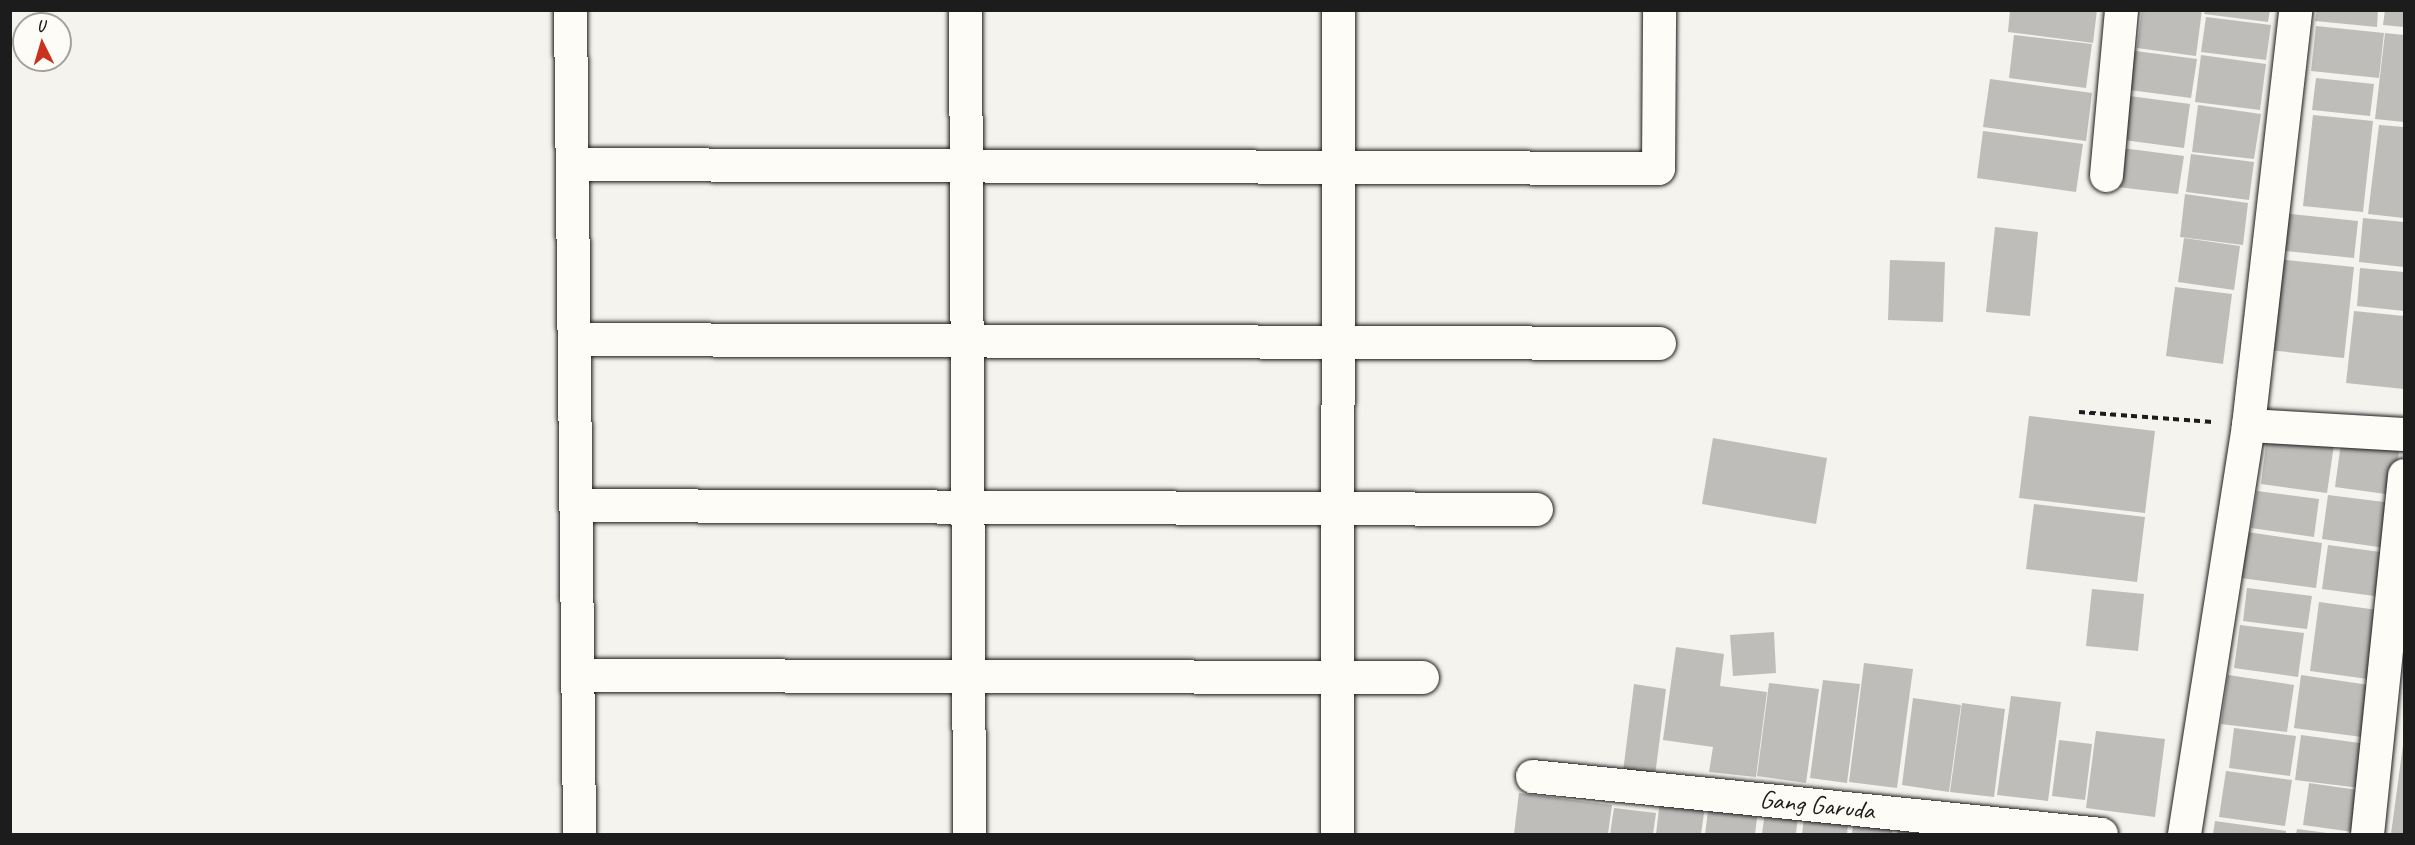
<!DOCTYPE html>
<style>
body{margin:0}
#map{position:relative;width:2415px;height:845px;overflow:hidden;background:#f4f3ee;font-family:Caveat,sans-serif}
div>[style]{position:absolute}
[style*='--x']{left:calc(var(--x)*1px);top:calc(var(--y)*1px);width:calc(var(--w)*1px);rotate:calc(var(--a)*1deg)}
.building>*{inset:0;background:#bebdba}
.path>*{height:4px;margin-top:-2px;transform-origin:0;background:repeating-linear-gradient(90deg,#1c1c1c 0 6px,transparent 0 10.5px)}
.roads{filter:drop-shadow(0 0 2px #1c1c1c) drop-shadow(0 0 2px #1c1c1c)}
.street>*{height:33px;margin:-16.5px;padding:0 16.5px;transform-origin:16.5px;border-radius:16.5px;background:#fdfcf7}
span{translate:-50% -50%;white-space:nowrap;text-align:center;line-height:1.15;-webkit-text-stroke:4.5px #fdfcf7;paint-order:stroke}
.street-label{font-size:26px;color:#1c1c1c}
.frame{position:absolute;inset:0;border:12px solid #1c1c1c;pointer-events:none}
.north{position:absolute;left:12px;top:12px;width:60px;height:60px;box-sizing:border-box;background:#fdfcf7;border:2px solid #a3a29f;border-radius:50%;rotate:355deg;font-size:16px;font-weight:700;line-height:24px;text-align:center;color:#1c1c1c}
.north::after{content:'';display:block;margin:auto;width:21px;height:27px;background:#c8321e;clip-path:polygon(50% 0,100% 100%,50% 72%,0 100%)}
</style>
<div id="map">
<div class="building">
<i style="clip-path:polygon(2010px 10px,2097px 10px,2093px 43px,2008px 32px)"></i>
<i style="clip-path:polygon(2142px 10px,2202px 10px,2196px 56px,2137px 48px)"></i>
<i style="clip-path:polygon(2205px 10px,2270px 10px,2268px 22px,2204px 14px)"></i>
<i style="clip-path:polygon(2317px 10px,2378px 10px,2377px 27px,2315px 21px)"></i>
<i style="clip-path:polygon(2385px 10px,2404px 10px,2404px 27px,2383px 25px)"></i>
<i style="clip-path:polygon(2206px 17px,2271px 25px,2266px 60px,2201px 52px)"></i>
<i style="clip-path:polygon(2316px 26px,2384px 33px,2379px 78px,2311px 71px)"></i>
<i style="clip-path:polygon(2385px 33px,2404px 35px,2404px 122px,2375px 119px)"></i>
<i style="clip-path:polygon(2014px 35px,2092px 44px,2086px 88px,2009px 78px)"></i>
<i style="clip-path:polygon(2128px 50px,2197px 59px,2191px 98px,2122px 89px)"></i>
<i style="clip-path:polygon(2201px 55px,2266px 64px,2260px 110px,2195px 102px)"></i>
<i style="clip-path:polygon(2316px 78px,2374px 84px,2370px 116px,2312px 110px)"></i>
<i style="clip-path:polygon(1990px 79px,2092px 93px,2086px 141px,1983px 127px)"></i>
<i style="clip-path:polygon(2122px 95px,2190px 104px,2184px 148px,2116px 139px)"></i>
<i style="clip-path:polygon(2198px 105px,2261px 114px,2254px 159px,2192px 152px)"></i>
<i style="clip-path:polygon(2313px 115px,2373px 121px,2363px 212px,2303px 206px)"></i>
<i style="clip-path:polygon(2379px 125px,2404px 127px,2404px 218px,2368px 214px)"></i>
<i style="clip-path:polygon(1983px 131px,2083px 144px,2076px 192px,1977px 178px)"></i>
<i style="clip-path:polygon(2122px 148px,2184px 156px,2178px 194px,2117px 187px)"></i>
<i style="clip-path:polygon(2191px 154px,2254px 162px,2249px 200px,2186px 192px)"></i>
<i style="clip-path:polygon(2185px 194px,2248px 203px,2243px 245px,2180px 237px)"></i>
<i style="clip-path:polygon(2281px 213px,2358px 221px,2354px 258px,2277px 250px)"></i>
<i style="clip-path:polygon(2363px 218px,2404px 222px,2404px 267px,2359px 262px)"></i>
<i style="clip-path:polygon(1995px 227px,2038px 232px,2030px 316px,1986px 312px)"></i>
<i style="clip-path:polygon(2184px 238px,2240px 246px,2234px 290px,2178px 282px)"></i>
<i style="clip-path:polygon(2277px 259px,2354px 267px,2344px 358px,2268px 350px)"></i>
<i style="clip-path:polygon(1890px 260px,1945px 262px,1943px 322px,1888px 320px)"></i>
<i style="clip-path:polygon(2360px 268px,2404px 272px,2404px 311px,2357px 306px)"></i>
<i style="clip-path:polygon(2175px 287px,2232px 294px,2223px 364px,2166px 356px)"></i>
<i style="clip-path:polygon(2354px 311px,2404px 316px,2404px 389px,2346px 383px)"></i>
<i style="clip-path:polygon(2029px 416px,2155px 431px,2145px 513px,2019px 498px)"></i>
<i style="clip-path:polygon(2268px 429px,2335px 438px,2327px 493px,2261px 484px)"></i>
<i style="clip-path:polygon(1713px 438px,1827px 458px,1816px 524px,1702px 504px)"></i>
<i style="clip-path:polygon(2341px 443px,2399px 451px,2393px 495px,2335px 487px)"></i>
<i style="clip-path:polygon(2257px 491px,2319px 499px,2314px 537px,2251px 528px)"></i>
<i style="clip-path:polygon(2328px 495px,2392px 503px,2386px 548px,2322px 539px)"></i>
<i style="clip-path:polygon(2034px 504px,2145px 517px,2137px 582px,2026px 569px)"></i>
<i style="clip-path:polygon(2247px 532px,2322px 543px,2316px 588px,2241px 578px)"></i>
<i style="clip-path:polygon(2328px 545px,2388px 553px,2382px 597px,2322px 589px)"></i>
<i style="clip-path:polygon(2247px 588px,2312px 596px,2307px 629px,2243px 621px)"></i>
<i style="clip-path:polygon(2092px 589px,2144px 594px,2138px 651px,2086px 646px)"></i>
<i style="clip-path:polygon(2319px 602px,2385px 611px,2375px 680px,2310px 671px)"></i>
<i style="clip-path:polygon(2240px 625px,2304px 633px,2298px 677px,2234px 668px)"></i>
<i style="clip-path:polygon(1774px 632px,1776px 673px,1733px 676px,1730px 635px)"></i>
<i style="clip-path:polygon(1676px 647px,1724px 654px,1720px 686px,1767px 692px,1756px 777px,1709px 772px,1713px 747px,1663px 740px)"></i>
<i style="clip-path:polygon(1864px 663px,1913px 669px,1897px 788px,1849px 782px)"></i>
<i style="clip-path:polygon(2228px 675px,2294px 685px,2287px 732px,2221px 724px)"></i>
<i style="clip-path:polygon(2301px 675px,2369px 685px,2362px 737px,2294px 728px)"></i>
<i style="clip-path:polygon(1823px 680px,1860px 684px,1847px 783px,1810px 778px)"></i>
<i style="clip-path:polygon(1769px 683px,1819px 689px,1806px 783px,1757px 776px)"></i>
<i style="clip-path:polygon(1634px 684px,1666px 689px,1655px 776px,1623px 772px)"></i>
<i style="clip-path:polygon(2011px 696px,2061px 702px,2048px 801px,1997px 795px)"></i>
<i style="clip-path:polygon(1913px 698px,1961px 705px,1949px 792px,1902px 785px)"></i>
<i style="clip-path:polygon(1962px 703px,2005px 709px,1994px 797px,1950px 792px)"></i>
<i style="clip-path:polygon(2234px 728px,2296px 736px,2290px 776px,2229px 768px)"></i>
<i style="clip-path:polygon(2096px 731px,2165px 739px,2155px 817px,2086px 808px)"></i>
<i style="clip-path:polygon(2301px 735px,2367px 744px,2360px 788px,2295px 780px)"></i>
<i style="clip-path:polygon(2059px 740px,2092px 744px,2085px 800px,2052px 796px)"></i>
<i style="clip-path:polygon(2403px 745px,2404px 834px,2391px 834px)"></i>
<i style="clip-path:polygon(2226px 771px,2292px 780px,2285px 826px,2219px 817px)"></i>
<i style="clip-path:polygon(2309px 783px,2358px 790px,2353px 832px,2303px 825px)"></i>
<i style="clip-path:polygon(1519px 793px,1612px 805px,1608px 834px,1514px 834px)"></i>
<i style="clip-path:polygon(1660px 801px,1705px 806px,1701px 834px,1656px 834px)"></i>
<i style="clip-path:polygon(1709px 804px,1758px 810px,1755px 834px,1705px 834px)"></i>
<i style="clip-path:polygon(1614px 808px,1656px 813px,1653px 834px,1610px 834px)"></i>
<i style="clip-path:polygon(1805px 811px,1849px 816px,1847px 834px,1802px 834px)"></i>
<i style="clip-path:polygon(1765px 812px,1798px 816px,1796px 834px,1762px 834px)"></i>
<i style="clip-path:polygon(1854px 818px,1893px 823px,1892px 834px,1852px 834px)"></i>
<i style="clip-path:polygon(2215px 821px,2286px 831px,2286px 834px,2213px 834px)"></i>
<i style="clip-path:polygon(1898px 824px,1953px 834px,1897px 834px)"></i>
<i style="clip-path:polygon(2297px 829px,2327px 833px,2327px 834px,2296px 834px)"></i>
</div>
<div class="path">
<i style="--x:2079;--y:412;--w:134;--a:4.3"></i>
</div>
<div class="roads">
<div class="street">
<i style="--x:570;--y:10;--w:824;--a:89.37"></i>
<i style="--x:965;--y:10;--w:824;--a:89.72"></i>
<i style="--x:572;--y:164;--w:1086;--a:0.21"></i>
<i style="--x:1658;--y:168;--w:158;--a:-89.6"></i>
<i style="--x:2106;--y:175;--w:166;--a:-84.8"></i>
<i style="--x:574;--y:339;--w:1085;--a:0.21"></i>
<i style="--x:2248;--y:425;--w:156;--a:3.3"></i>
<i style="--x:576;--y:505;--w:960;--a:0.24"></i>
<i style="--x:577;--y:675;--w:845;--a:0.14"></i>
<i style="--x:1532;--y:776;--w:572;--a:5.82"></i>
<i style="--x:1337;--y:834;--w:824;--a:-89.93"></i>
<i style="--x:2184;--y:834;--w:414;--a:-81.1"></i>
<i style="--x:2248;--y:425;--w:418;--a:-83.5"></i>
<i style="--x:2367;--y:834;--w:361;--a:-84.1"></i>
</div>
</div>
<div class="street-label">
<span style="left:1817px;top:805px;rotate:6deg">Gang Garuda</span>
</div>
<div class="frame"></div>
<div class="north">U</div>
</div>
